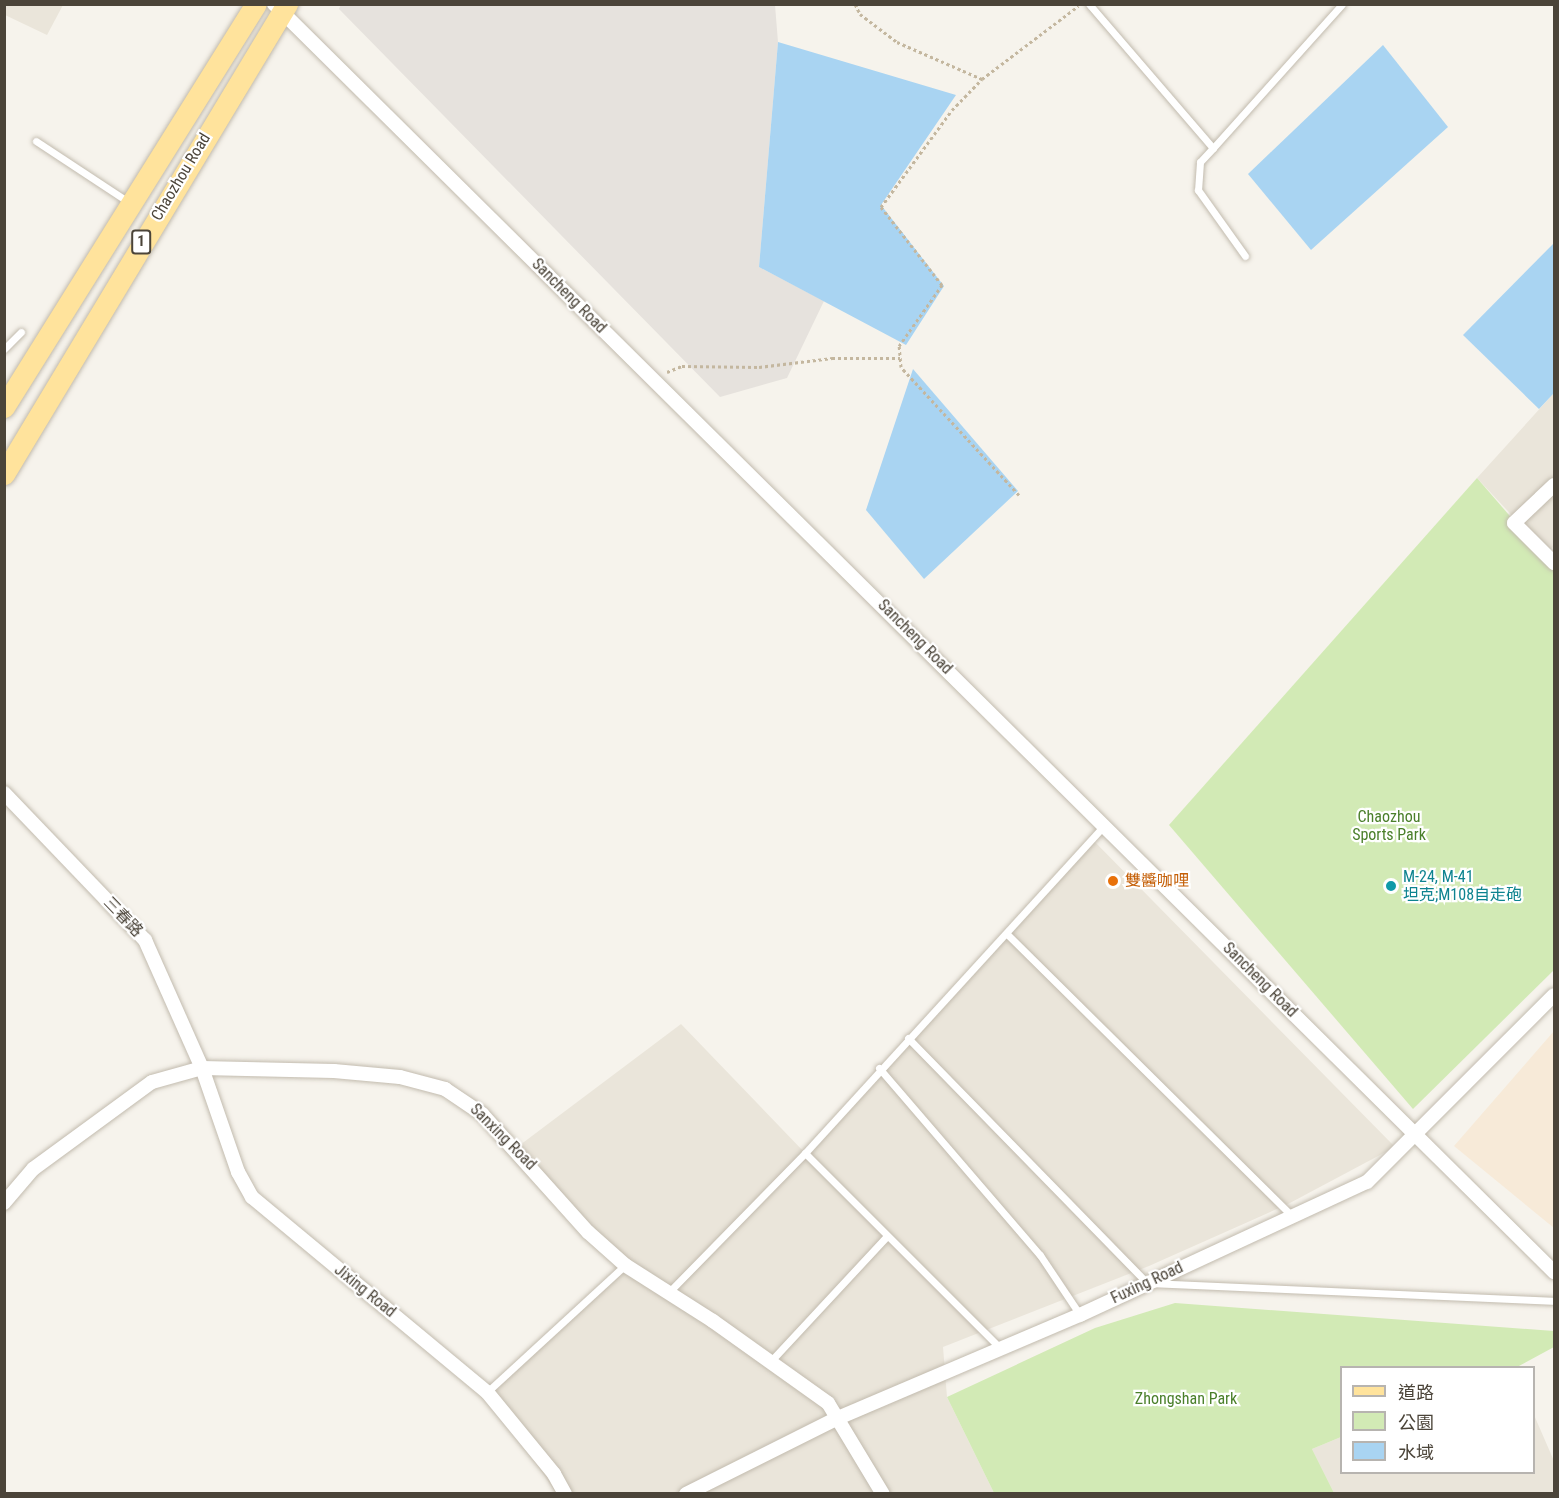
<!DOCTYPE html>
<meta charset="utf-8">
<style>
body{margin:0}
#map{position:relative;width:1559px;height:1498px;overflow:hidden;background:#f6f3ec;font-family:"Roboto Condensed","Noto Sans TC",sans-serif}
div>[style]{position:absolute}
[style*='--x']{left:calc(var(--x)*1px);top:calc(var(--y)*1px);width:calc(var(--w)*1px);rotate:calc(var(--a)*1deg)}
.residential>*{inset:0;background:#eae5da}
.commercial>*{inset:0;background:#f7ead8}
.industrial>*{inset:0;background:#e6e2dd}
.green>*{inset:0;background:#d2eab5}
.water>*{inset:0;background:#a9d4f2}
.path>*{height:3px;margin-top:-1.5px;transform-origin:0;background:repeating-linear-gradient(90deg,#c4b79f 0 3px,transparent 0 6px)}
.roads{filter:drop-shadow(0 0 2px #c2bbae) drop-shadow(0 0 2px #c2bbae)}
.service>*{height:7px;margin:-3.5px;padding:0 3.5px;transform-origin:3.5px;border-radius:3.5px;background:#fff}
.minor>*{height:14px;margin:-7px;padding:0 7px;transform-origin:7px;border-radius:7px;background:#fff}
.primary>*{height:21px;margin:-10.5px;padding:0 10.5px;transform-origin:10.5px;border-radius:10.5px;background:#ffe39c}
.dots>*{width:16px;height:16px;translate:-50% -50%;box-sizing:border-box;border:3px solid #fff;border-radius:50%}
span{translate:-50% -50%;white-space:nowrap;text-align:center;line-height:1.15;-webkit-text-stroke:4.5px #fff;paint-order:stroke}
.shield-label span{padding:2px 4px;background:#fff;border:2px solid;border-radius:4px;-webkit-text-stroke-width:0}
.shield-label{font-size:15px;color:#4b4439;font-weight:700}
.street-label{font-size:16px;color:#4b4439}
.park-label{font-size:16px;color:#4a7f2a}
.culture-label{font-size:16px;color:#0d838f}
.left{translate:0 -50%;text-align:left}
.food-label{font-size:16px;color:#c56008}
.frame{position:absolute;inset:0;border:6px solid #4b4439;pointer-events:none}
.legend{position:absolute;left:1340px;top:1366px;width:195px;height:108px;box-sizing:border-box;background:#fff;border:2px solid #b7b4b0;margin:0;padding:8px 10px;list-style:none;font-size:18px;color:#4b4439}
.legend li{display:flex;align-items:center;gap:12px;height:30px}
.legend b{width:30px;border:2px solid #b7b4b0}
</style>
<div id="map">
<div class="residential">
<i style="clip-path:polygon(4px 5px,5px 4px,63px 5px,47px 35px,5px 15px)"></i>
<i style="clip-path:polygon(1554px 393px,1554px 546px,1547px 553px,1477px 478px)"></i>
<i style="clip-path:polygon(1092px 839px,1395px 1147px,1288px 1204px,1149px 1266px,943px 1347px,947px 1397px,994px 1493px,556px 1493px,487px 1392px,625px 1265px,516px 1148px,681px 1024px,805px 1153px)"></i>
<i style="clip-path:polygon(1534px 1415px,1554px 1461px,1554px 1493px,1334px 1493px,1312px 1449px,1341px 1437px,1342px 1472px,1534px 1472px)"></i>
</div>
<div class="commercial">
<i style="clip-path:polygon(1554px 1031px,1554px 1228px,1454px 1146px)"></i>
</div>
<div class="industrial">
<i style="clip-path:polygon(341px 4px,775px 5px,778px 42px,759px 267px,824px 301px,787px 378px,720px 397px,339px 9px)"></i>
</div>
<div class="green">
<i style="clip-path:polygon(1477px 478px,1554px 567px,1554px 970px,1413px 1109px,1169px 825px)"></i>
<i style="clip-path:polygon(1175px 1303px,1554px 1331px,1554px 1347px,1517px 1367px,1342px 1368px,1341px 1437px,1312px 1449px,1334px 1493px,994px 1493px,947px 1397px,1095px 1328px)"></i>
</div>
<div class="water">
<i style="clip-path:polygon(778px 42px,956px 95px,881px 205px,944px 286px,906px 345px,759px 267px)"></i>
<i style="clip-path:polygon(1383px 45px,1448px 127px,1311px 250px,1248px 174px)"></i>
<i style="clip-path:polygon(1554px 243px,1554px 393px,1539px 409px,1463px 335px)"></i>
<i style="clip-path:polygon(913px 369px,1018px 491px,924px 579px,866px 510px)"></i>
</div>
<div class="path">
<i style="--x:855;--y:4;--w:11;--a:63"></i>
<i style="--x:860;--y:14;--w:46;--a:37.1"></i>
<i style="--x:897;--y:42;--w:93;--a:23.5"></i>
<i style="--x:667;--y:372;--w:16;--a:-22"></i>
<i style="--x:682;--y:366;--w:77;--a:0.7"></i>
<i style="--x:759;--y:367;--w:74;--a:-7"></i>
<i style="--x:832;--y:358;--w:68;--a:0"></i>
<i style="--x:1019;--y:495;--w:174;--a:-132.7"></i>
<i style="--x:901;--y:367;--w:21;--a:-95"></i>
<i style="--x:899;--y:346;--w:75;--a:-54.8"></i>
<i style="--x:942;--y:285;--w:99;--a:-128"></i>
<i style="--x:881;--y:207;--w:120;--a:-53.8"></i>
<i style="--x:952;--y:110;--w:43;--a:-45.9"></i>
<i style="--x:982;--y:79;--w:121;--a:-37.2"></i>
</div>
<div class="roads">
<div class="service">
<i style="--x:1089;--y:4;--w:190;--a:49.3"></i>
<i style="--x:1213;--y:148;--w:193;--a:-48.1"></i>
<i style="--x:36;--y:141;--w:113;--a:33.4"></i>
<i style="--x:1213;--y:148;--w:19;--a:133"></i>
<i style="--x:1200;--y:162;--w:28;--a:94"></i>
<i style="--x:1198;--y:190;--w:81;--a:54.5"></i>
<i style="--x:4;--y:349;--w:24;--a:-45"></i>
<i style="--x:1007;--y:934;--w:401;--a:44.7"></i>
<i style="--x:908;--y:1038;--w:342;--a:45.7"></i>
<i style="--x:1147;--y:1283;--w:407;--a:2.5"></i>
<i style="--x:879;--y:1068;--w:247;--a:49.3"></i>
<i style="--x:1040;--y:1255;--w:72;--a:56.3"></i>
<i style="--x:805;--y:1153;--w:273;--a:45"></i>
<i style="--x:667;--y:1294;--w:197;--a:-45.6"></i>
<i style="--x:805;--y:1153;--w:445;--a:-47.6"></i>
<i style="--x:769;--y:1363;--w:172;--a:-47.1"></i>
<i style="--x:487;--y:1392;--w:188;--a:-42.6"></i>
</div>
<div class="minor">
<i style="--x:274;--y:4;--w:1802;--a:44.73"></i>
<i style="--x:1554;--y:485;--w:55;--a:136.5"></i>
<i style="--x:1514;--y:523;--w:57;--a:45"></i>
<i style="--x:4;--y:793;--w:204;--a:46.2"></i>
<i style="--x:145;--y:940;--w:140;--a:66"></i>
<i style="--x:202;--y:1068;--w:110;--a:70.9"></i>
<i style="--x:238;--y:1172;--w:29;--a:61"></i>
<i style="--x:252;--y:1197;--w:305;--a:39.7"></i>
<i style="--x:487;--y:1392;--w:106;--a:50.7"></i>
<i style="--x:554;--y:1474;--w:23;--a:61"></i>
<i style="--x:4;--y:1203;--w:45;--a:-49.5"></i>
<i style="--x:33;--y:1169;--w:147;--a:-36.2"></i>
<i style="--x:152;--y:1082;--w:52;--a:-15.6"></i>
<i style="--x:202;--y:1068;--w:132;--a:1.3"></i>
<i style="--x:334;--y:1071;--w:66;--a:5.2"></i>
<i style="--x:400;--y:1077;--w:47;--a:14.9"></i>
<i style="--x:445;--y:1089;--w:45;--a:34"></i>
<i style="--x:482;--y:1114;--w:159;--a:48.1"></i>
<i style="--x:588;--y:1232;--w:50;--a:41.7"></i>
<i style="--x:625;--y:1265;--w:104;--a:32.5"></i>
<i style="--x:713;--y:1321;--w:141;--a:35.5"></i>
<i style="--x:828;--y:1403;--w:106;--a:58.9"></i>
<i style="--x:686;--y:1494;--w:170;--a:-26.6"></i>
<i style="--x:838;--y:1418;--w:263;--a:-23.1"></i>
<i style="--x:1080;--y:1315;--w:316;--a:-24.9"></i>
<i style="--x:1367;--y:1182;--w:264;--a:-45"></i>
</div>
<div class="primary">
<i style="--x:4;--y:407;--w:475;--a:-58"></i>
<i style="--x:4;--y:474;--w:549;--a:-58.95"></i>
</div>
</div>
<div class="dots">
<i style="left:1113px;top:881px;background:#e8710a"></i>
<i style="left:1391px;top:886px;background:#0f9aa8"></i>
</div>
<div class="shield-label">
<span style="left:141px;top:242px">1</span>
</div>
<div class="street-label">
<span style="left:181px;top:177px;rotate:-59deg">Chaozhou Road</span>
<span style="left:569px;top:296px;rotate:45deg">Sancheng Road</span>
<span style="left:915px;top:637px;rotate:45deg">Sancheng Road</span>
<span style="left:123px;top:917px;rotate:46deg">三春路</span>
<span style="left:1260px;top:980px;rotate:45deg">Sancheng Road</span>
<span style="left:503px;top:1137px;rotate:45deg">Sanxing Road</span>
<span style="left:1147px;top:1283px;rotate:-25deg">Fuxing Road</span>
<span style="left:365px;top:1291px;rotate:39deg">Jixing Road</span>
</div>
<div class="park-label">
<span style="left:1389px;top:826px">Chaozhou<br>Sports Park</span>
<span style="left:1186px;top:1399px">Zhongshan Park</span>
</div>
<div class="culture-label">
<span class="left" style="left:1403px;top:886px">M-24, M-41<br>坦克;M108自走砲</span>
</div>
<div class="food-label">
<span class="left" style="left:1125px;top:881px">雙醬咖哩</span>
</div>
<div class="frame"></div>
<ul class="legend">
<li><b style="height:8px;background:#ffe39c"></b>道路</li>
<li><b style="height:16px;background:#d2eab5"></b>公園</li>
<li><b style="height:16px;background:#a9d4f2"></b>水域</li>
</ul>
</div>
